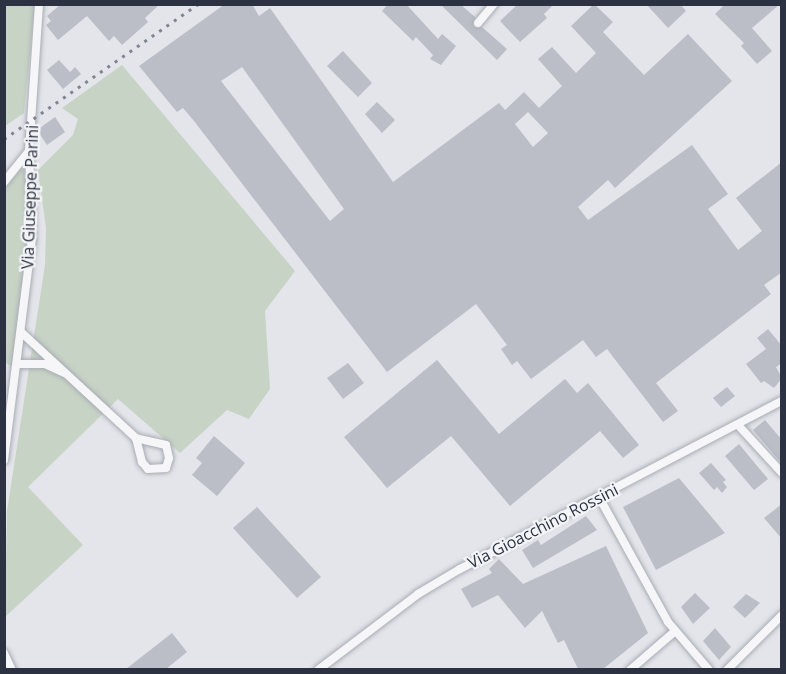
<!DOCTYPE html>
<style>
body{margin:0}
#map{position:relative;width:786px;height:674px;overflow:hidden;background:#e3e5ea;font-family:"Open Sans",sans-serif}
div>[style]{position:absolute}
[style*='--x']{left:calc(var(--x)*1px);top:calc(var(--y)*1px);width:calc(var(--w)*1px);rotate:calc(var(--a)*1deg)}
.green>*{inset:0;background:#c7d3c5}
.building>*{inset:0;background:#bbbec6}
.roads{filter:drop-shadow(0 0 2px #a8acb4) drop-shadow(0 0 2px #a8acb4)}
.street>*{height:8px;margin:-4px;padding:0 4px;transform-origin:4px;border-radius:4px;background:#f6f6f8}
.rail>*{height:3px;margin-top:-1.5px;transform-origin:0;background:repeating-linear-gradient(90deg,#7e8492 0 3px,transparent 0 9px)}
span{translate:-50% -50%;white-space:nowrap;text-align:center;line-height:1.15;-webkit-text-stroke:4.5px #f3f4f7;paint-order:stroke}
.street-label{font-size:16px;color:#2c3241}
.frame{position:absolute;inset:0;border:6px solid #2c3241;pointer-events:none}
</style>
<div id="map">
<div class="green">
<i style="clip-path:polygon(5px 4px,35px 5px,24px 113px,5px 126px)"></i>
<i style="clip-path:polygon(122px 65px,295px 271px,265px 311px,270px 389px,249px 419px,227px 410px,180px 453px,118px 399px,28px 487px,83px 545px,5px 617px,7px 511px,45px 265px,46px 228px,38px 170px,73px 135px,78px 119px,62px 108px)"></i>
<i style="clip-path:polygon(24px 165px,29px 238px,13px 367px,4px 362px,4px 190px)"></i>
</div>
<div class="building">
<i style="clip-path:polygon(61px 4px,160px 4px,145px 18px,148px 22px,122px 45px,114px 36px,109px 41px,87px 16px,58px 40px,46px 25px,51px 21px,47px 16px)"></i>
<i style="clip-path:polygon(evenodd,225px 4px,252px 4px,259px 16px,270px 8px,393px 182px,499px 103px,505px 110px,524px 92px,539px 108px,562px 86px,538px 59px,552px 47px,576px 73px,596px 53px,571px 26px,594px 4px,613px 22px,603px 32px,644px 75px,688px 34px,732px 81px,615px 188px,608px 180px,578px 207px,588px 220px,692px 145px,728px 194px,708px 209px,738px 250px,762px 231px,736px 198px,782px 162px,782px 272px,764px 285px,771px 294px,656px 383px,678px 411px,663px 422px,607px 349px,596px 357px,583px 340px,531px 379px,517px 361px,512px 365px,501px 349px,507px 345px,476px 304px,387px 372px,194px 121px,183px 108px,177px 112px,139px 66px,225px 4px,242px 67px,344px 209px,330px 221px,221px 81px,242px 67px,225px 4px,528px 112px,548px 133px,533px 147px,515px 124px,528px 112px)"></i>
<i style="clip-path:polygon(388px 4px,406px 4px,438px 39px,442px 34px,456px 46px,441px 65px,430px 59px,433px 55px,416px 37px,413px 41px,382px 11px)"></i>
<i style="clip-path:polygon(440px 4px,460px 4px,475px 17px,474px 27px,482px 27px,507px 49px,497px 60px)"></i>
<i style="clip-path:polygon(518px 4px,554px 4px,544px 14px,547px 18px,520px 42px,500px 21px)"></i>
<i style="clip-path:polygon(646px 4px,680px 4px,686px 11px,668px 28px)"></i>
<i style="clip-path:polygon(725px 4px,780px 4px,752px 28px,772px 51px,757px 64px,741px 46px,744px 43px,715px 14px)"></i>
<i style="clip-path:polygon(343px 51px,372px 83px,358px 97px,327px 66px)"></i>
<i style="clip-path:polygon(59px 60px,70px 72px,75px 67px,81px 74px,63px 89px,47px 70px)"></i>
<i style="clip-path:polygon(377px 102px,395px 120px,382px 133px,365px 114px)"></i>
<i style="clip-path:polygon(55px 117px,65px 132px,47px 145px,37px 130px)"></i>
<i style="clip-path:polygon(768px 329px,782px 346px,782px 363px,776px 367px,782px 378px,774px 388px,764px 381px,761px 383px,746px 364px,766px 349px,757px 338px)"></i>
<i style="clip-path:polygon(437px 360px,499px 434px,565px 379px,577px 393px,588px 383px,639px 445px,623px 458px,600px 431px,510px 506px,451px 436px,387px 488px,344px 437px)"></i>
<i style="clip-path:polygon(348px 363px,364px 383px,343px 399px,327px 378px)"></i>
<i style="clip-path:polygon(727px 387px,735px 396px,721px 407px,713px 398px)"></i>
<i style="clip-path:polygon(765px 420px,782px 440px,782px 464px,753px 430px)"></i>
<i style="clip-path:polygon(214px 436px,245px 463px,217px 496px,192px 475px,202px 463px,196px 458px)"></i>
<i style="clip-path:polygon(739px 444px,768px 479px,754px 490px,725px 456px)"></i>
<i style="clip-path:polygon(711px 463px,726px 480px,723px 482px,727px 487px,722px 493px,717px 487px,714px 490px,699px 473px)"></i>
<i style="clip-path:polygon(679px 478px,725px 533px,656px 570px,623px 507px)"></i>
<i style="clip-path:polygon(782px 504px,782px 539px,764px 518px)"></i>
<i style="clip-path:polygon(257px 507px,321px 577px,297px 598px,233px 528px)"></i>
<i style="clip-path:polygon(586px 516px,597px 530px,533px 568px,522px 550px,538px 540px,541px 545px)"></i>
<i style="clip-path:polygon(606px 546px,648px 633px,603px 669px,578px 669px,564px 640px,558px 643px,542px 611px,525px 628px,498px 595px,472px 608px,461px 589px,492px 573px,489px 569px,499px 559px,523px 584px)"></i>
<i style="clip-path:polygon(695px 593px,710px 608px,693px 624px,681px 607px)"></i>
<i style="clip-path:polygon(746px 594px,760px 603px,745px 618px,733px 607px)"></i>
<i style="clip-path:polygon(715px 628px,731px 647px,719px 660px,703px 641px)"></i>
<i style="clip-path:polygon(172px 633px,187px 652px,166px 669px,126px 669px)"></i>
</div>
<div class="roads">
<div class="street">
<i style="--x:478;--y:23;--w:25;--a:-50"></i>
<i style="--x:4;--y:182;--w:40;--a:-51"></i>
<i style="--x:21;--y:332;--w:156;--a:42.7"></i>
<i style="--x:136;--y:438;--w:25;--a:76"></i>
<i style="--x:142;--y:462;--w:9;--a:49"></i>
<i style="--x:148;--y:469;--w:18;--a:-3"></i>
<i style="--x:166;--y:468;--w:10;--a:-73"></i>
<i style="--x:169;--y:458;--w:13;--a:-103"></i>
<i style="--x:166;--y:445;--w:31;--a:-167"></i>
<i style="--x:17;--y:364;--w:28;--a:0"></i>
<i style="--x:45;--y:364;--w:21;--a:25"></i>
<i style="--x:738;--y:425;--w:65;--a:47.5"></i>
<i style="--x:4;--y:460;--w:225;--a:-82.8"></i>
<i style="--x:32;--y:237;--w:86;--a:-92"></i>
<i style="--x:29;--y:151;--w:147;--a:-86.1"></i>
<i style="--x:599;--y:497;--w:143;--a:61.1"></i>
<i style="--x:668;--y:622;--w:63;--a:49.5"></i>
<i style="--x:4;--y:653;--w:19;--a:65"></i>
<i style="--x:318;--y:670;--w:126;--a:-37.2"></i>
<i style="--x:418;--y:594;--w:49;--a:-30.8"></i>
<i style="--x:460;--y:569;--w:363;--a:-27.6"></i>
<i style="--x:630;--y:670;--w:58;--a:-40.8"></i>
<i style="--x:727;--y:670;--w:78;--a:-45"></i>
</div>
</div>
<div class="rail">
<i style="--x:4;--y:139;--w:236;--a:-34.8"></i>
</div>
<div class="street-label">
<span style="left:30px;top:197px;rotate:-88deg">Via Giuseppe Parini</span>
<span style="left:543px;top:526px;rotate:-27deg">Via Gioacchino Rossini</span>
</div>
<div class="frame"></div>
</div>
